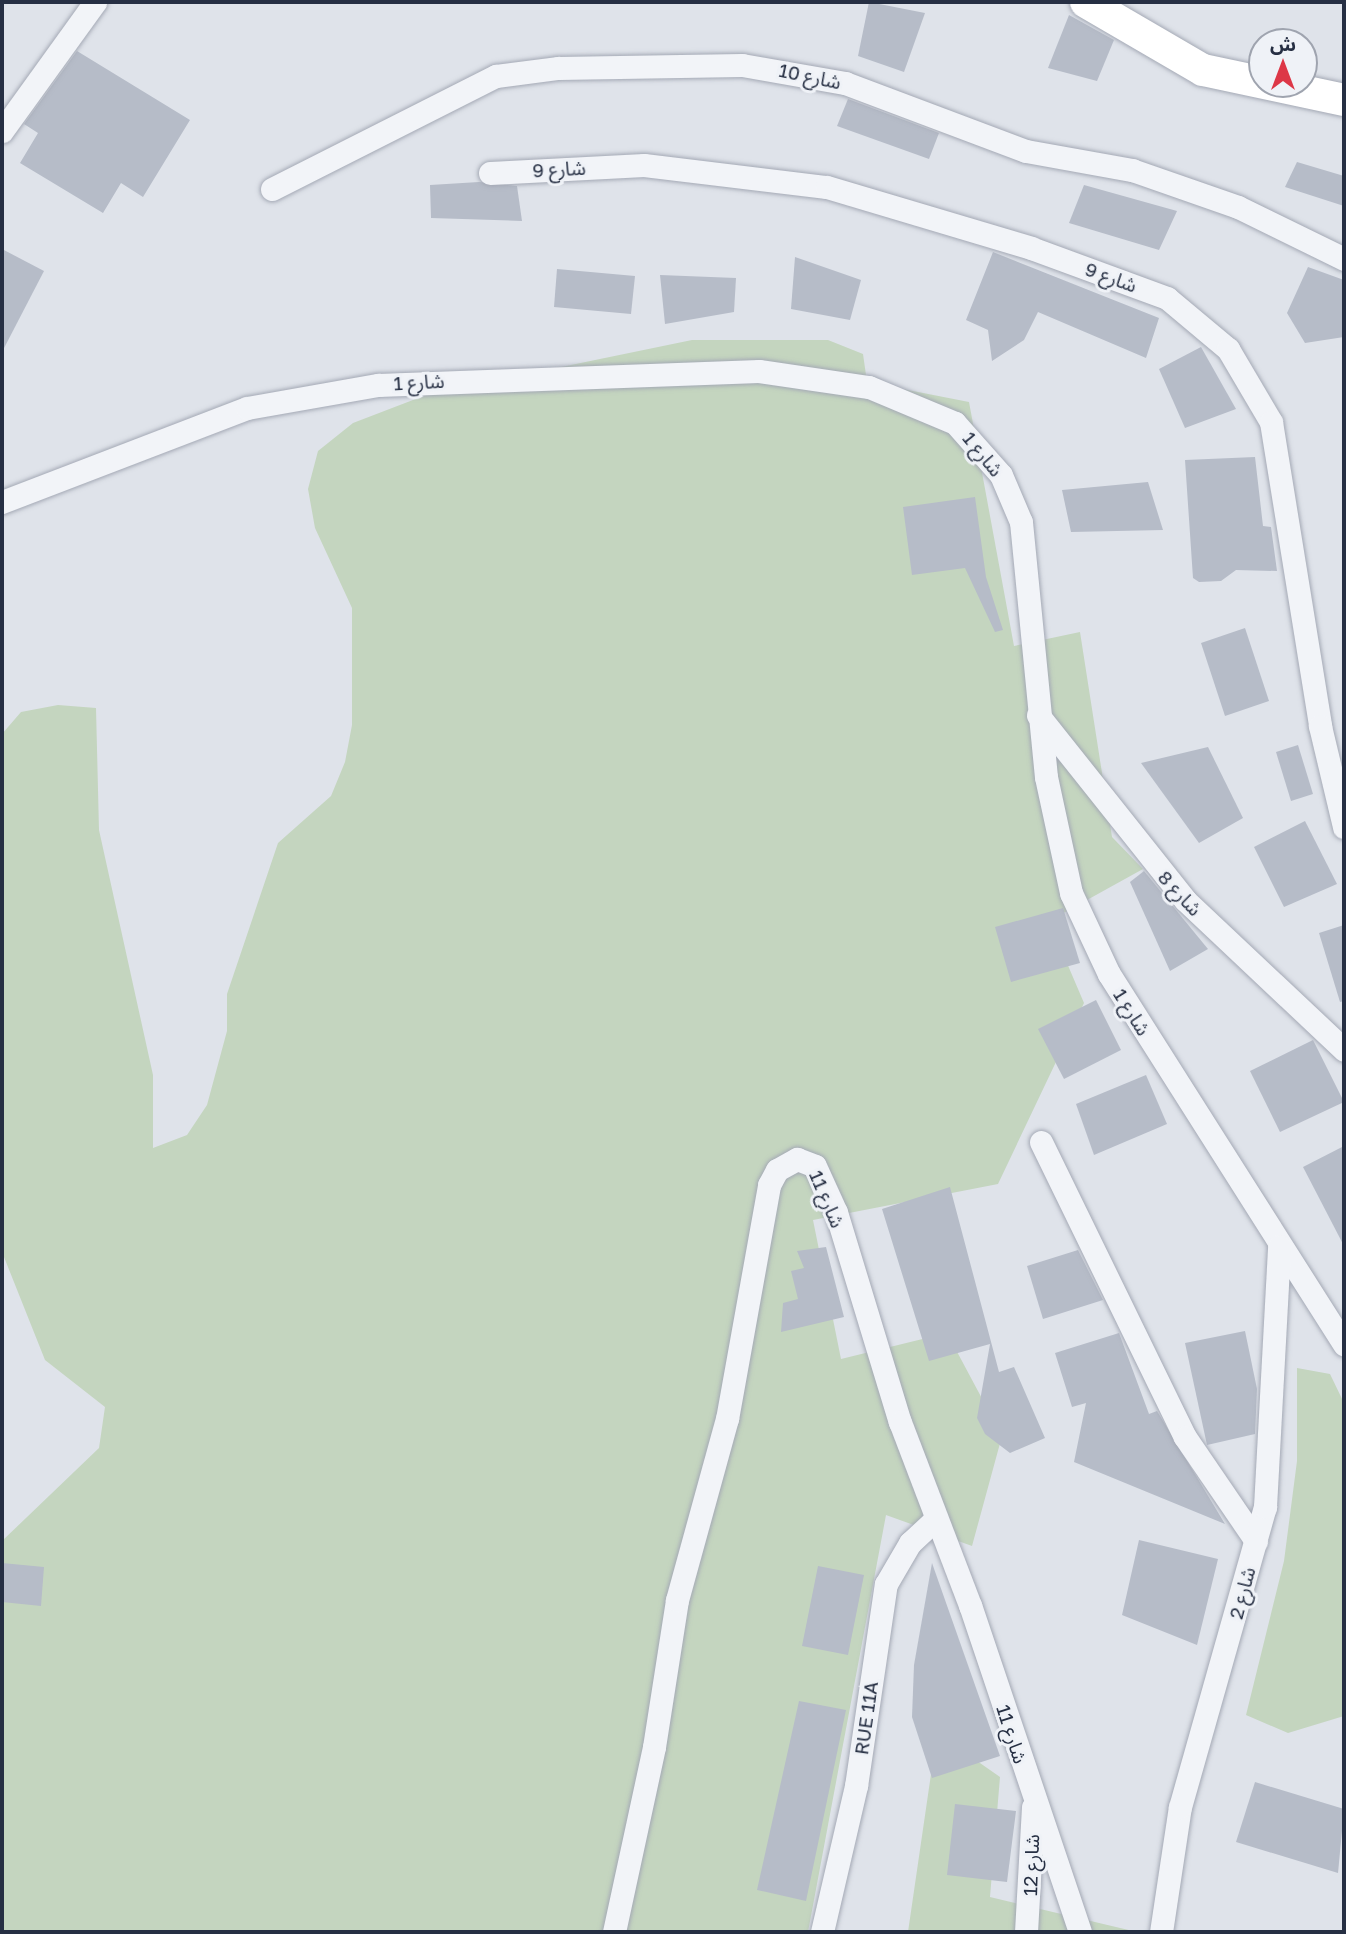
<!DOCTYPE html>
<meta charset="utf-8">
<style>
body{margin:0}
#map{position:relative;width:1346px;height:1934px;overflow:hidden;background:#dfe3ea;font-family:"Golos Text","Noto Sans Arabic",sans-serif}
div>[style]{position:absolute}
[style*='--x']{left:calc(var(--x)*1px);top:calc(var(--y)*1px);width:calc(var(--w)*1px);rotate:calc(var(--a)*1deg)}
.green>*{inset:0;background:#c4d5bf}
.building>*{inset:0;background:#b6bcc8}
.roads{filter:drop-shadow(0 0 2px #a4a9b5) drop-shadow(0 0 2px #a4a9b5)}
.street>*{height:23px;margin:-11.5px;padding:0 11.5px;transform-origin:11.5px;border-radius:11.5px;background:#f2f4f8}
.secondary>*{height:32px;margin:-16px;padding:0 16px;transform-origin:16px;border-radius:16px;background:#fff}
span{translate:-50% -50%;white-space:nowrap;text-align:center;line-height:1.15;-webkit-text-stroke:6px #eff2f7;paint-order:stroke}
.street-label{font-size:19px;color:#262f43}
.frame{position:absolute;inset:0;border:4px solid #262f43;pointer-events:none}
.north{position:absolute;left:1248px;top:28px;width:70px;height:70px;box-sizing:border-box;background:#eff2f7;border:2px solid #9fa4af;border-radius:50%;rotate:0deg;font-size:19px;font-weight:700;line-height:28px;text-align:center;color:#262f43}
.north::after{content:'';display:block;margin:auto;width:24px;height:32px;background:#dd3747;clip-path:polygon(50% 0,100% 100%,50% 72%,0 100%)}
</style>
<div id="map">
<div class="green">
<i style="clip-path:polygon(692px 340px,828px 340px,863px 354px,867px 382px,969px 402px,1014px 646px,1080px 632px,1112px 837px,1143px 869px,1049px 921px,1084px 1003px,998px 1184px,813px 1220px,841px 1359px,947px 1333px,1002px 1436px,972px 1546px,886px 1515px,808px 1932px,2px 1932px,2px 1541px,99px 1448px,105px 1407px,45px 1360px,2px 1252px,2px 734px,21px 712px,58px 705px,96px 708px,99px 830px,153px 1075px,153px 1148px,187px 1135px,207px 1105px,227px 1031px,227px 994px,278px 843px,331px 796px,345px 762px,352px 725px,352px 608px,315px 528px,308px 489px,318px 451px,353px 423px,426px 395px)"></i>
<i style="clip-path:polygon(1297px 1368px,1330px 1374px,1344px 1403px,1344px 1716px,1288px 1733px,1246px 1715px,1284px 1561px,1297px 1461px)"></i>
<i style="clip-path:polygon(937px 1733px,1000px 1777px,990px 1897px,1137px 1932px,908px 1932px)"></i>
</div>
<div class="building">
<i style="clip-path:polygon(869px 2px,925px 13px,904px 72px,858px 56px)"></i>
<i style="clip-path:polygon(1069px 15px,1114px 40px,1097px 81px,1048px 68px)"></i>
<i style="clip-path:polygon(77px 51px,190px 120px,143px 197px,121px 183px,103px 213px,20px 163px,38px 133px,24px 124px)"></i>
<i style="clip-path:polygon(848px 99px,939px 133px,929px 159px,837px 126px)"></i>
<i style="clip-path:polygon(1297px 162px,1344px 176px,1344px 206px,1285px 187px)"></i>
<i style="clip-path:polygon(479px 182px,517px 186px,522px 221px,431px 218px,430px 185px)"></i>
<i style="clip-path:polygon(1084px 185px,1177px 211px,1159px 250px,1069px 223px)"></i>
<i style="clip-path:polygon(2px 249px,44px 271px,2px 352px)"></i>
<i style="clip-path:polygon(993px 252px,1159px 318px,1146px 358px,1038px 312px,1024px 340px,992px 361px,988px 330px,966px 320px)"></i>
<i style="clip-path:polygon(795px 257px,861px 280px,850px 320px,791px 309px)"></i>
<i style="clip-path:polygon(1308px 267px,1344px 280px,1344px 337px,1305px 343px,1287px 313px)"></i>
<i style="clip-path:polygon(557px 269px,635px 276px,631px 314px,554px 307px)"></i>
<i style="clip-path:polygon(660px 275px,736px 278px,734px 312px,665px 324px)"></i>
<i style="clip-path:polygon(1201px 347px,1236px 409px,1185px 428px,1159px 369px)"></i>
<i style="clip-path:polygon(1255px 457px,1263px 526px,1271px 527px,1277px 571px,1236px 570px,1221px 581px,1199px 582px,1193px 578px,1185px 460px)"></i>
<i style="clip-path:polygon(1148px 482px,1163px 530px,1071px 532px,1062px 490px)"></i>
<i style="clip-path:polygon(975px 497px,986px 577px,1003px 630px,995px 632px,965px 568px,912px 575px,903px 507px)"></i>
<i style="clip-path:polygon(1245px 628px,1269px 701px,1225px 716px,1201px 643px)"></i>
<i style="clip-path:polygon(1298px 745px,1313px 794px,1291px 801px,1276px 752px)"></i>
<i style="clip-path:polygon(1208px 747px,1243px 818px,1199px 843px,1141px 763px)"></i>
<i style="clip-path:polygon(1305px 821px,1337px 884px,1284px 907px,1254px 847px)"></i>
<i style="clip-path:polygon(1144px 871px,1208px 949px,1170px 971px,1130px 882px)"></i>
<i style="clip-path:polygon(1063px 908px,1080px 963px,1011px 982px,995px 927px)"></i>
<i style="clip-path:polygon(1344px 925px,1344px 1001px,1340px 1002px,1319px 933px)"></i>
<i style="clip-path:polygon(1096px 1000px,1121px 1050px,1064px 1079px,1038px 1029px)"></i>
<i style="clip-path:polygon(1313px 1040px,1344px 1102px,1280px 1132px,1250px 1071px)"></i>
<i style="clip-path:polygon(1146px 1075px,1167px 1124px,1094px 1155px,1076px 1104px)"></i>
<i style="clip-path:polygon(1344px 1146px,1344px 1246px,1303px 1167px)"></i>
<i style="clip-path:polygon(950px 1187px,999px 1372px,1014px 1367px,1045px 1438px,1010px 1453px,985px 1434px,977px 1418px,990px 1344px,929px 1361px,882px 1209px)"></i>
<i style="clip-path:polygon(826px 1247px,844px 1317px,781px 1332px,783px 1303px,798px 1299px,791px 1271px,804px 1268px,797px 1251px)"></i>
<i style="clip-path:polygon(1078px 1250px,1103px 1300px,1043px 1319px,1027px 1266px)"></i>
<i style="clip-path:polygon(1245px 1331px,1257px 1389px,1255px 1434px,1207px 1445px,1185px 1343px)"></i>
<i style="clip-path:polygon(1119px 1333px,1149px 1414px,1157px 1411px,1225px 1524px,1074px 1462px,1086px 1403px,1072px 1407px,1055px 1353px)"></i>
<i style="clip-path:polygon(1139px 1540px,1218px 1559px,1197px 1645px,1122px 1615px)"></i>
<i style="clip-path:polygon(2px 1563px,44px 1567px,41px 1606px,2px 1602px)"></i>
<i style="clip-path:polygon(932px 1563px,1000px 1756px,932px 1778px,912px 1717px,914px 1665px)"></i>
<i style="clip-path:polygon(818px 1566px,864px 1575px,848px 1655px,802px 1646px)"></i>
<i style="clip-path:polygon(799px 1701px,846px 1710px,806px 1901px,757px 1890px)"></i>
<i style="clip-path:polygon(1255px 1782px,1344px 1809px,1338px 1873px,1236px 1842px)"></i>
<i style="clip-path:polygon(955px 1804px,1016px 1811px,1007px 1882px,947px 1875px)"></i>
</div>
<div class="roads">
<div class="street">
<i style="--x:2;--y:131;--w:159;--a:-54.2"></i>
<i style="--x:490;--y:173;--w:154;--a:-3"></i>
<i style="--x:644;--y:165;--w:184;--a:6.9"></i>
<i style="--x:827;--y:187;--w:213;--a:16.6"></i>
<i style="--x:1031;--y:248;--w:145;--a:20.2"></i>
<i style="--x:1167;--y:298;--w:80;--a:39.9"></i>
<i style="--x:1228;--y:349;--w:85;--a:59.5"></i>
<i style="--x:1271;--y:422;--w:308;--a:80.8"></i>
<i style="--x:1320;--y:726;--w:104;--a:76.6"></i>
<i style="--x:272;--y:189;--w:251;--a:-26.8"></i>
<i style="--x:496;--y:76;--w:63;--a:-7.4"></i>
<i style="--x:558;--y:68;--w:184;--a:-0.9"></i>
<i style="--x:742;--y:65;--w:105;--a:9.9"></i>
<i style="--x:845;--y:83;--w:193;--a:20.6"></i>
<i style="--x:1026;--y:151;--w:108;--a:10.2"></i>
<i style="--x:1132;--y:170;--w:112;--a:19.2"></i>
<i style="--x:1238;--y:207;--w:118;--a:26.1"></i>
<i style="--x:2;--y:502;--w:262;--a:-21"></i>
<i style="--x:247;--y:408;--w:133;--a:-10"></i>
<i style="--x:378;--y:385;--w:381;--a:-2.1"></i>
<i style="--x:759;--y:371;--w:111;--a:8.3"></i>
<i style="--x:869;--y:387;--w:93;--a:22.7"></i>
<i style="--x:955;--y:423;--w:69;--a:48.5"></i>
<i style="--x:1001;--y:475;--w:51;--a:66.9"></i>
<i style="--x:1021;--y:522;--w:256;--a:84.4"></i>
<i style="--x:1046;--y:777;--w:119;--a:77.8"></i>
<i style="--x:1071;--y:893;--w:89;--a:64.9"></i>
<i style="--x:1109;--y:974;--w:439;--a:57.6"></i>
<i style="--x:1038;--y:715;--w:236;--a:51.5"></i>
<i style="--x:1185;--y:900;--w:219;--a:43.3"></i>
<i style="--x:1041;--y:1142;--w:328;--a:64"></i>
<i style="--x:1185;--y:1437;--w:126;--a:55.7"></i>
<i style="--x:614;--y:1932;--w:189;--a:-77.8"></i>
<i style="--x:654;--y:1747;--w:149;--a:-81.1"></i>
<i style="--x:677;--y:1600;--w:188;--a:-74.6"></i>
<i style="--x:727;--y:1419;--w:238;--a:-79.8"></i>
<i style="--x:769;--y:1185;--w:17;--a:-62"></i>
<i style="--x:777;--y:1170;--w:23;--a:-29"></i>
<i style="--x:797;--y:1159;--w:19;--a:21"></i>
<i style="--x:815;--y:1166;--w:51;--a:65.5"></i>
<i style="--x:836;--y:1212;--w:220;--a:73.1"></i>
<i style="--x:900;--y:1422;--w:196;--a:69.1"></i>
<i style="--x:970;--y:1605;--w:345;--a:71.4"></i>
<i style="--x:822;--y:1932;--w:150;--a:-76.9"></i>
<i style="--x:856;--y:1786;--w:204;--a:-81.6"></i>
<i style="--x:886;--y:1584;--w:48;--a:-59.7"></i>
<i style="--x:910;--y:1543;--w:35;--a:-43"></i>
<i style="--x:1026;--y:1932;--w:125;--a:-86.8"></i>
<i style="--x:1161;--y:1932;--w:126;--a:-81.4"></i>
<i style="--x:1180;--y:1807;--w:312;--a:-74.2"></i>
<i style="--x:1265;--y:1507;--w:261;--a:-86.9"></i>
</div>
<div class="secondary">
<i style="--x:1086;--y:2;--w:135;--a:30.2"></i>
<i style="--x:1203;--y:70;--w:144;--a:12"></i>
</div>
</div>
<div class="street-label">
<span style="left:810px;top:76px;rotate:12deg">شارع 10</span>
<span style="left:559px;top:169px;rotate:-3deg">شارع 9</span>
<span style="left:1111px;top:277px;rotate:20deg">شارع 9</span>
<span style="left:419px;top:382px;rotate:-3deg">شارع 1</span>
<span style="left:983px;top:454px;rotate:51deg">شارع 1</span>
<span style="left:1180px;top:893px;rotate:47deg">شارع 8</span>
<span style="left:1132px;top:1012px;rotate:58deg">شارع 1</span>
<span style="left:827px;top:1199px;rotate:67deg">شارع 11</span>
<span style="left:1242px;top:1593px;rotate:-75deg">شارع 2</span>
<span style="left:866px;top:1718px;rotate:-82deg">RUE 11A</span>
<span style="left:1012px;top:1734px;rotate:72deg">شارع 11</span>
<span style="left:1031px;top:1865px;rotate:-88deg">شارع 12</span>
</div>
<div class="frame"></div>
<div class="north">ش</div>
</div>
